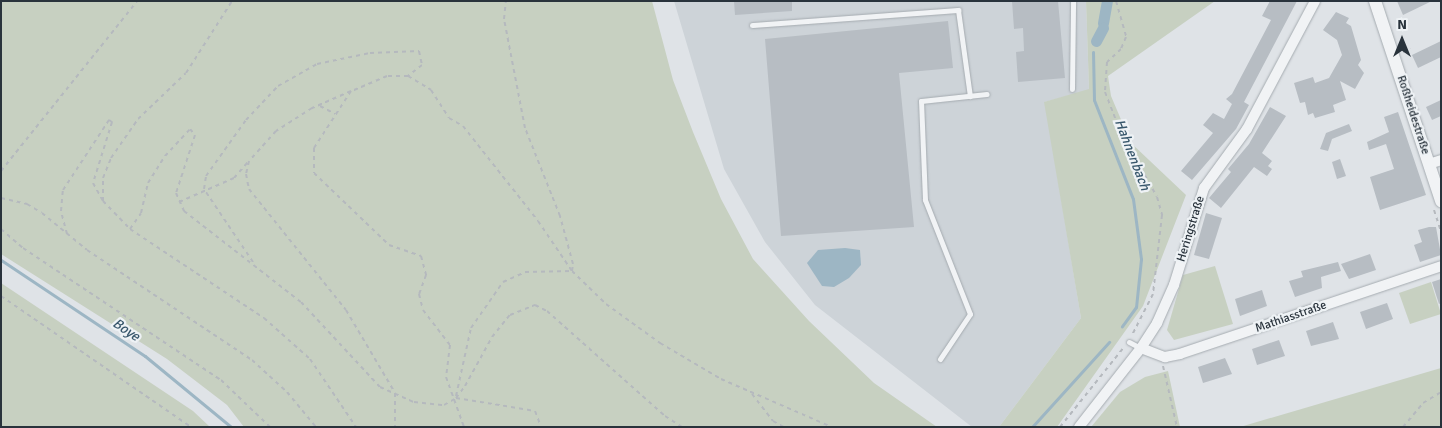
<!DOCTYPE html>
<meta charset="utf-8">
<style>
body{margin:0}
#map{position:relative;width:1442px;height:428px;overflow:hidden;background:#dfe3e7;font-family:Signika,sans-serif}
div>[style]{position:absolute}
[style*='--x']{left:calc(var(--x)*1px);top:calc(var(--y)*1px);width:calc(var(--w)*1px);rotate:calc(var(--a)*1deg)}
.built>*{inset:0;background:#cdd3d8}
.green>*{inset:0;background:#c7d0c1}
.water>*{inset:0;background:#9db6c4}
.stream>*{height:3px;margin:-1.5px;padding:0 1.5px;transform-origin:1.5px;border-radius:1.5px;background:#9db6c4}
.canal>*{height:11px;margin:-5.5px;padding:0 5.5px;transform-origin:5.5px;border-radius:5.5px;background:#9db6c4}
.building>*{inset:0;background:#b7bdc3}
.path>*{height:2px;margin-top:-1px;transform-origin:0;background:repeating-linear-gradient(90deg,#b5b9be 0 4px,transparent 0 8px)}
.roads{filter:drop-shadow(0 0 1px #a5abb0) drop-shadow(0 0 1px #a5abb0)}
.service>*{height:5px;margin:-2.5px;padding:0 2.5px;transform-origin:2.5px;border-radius:2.5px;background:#f1f3f5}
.minor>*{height:10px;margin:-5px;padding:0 5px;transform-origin:5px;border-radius:5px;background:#f1f3f5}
.tertiary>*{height:12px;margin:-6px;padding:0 6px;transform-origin:6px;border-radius:6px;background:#f1f3f5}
span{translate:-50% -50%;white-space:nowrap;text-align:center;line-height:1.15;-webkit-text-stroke:4.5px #eef2f5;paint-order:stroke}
.street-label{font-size:12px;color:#29333c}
.water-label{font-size:14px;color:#38576c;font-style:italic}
.frame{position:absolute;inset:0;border:2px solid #29333c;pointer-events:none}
.north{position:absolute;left:1377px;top:15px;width:50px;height:50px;-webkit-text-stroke:4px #eef2f5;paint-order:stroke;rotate:0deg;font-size:14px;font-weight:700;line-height:20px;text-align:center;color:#29333c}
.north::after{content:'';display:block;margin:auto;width:18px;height:22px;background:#29333c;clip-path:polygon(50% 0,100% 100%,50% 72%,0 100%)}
</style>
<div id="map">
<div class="built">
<i style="clip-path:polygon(674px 1px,1086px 1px,1089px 90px,1045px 102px,1081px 318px,999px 427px,972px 427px,815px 305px,765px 242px,724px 169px)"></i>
</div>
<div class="green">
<i style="clip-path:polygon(1px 1px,652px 1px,673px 80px,693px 132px,721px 199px,753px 259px,809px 321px,874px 383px,937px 427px,244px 427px,227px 405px,167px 359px,1px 254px)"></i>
<i style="clip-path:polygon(1086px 1px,1215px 1px,1108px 76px,1111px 96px,1131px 143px,1186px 195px,1143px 306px,1057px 427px,999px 427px,1081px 318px,1044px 102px,1089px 89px)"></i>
<i style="clip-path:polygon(1215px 266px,1233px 324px,1174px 340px,1167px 330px,1183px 275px)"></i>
<i style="clip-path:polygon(1431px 282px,1441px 314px,1410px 324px,1399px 293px)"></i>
<i style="clip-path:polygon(1px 283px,193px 411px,210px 427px,1px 427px)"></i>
<i style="clip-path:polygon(1441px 368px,1441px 427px,1240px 427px)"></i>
<i style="clip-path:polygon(1168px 371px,1180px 427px,1091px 427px,1120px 392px,1145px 377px)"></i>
</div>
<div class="water">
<i style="clip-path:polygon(845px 248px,860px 250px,861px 265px,849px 278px,834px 287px,822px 286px,807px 263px,818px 250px)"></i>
</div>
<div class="stream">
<i style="--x:1093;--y:52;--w:48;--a:88.8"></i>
<i style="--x:1094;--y:100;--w:106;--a:68.5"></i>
<i style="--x:1133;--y:199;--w:61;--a:82.4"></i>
<i style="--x:1141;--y:259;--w:48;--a:95.9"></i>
<i style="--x:1136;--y:307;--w:24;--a:126"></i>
<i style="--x:1;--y:260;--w:173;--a:33.7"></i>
<i style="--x:145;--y:356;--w:112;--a:39.5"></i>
<i style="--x:1032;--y:427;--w:115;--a:-47.8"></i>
</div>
<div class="canal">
<i style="--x:1103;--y:23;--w:22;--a:-80"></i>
<i style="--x:1096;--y:41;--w:15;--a:-62"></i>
</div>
<div class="building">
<i style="clip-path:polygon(734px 1px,792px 1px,792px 11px,735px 15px)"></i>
<i style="clip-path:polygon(1012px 1px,1058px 1px,1065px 78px,1018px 82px,1016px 52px,1024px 51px,1023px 28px,1014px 29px)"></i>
<i style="clip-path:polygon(1270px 1px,1297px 1px,1244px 102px,1249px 105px,1236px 129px,1192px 180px,1181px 171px,1213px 133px,1203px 125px,1213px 113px,1224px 119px,1232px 104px,1226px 99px,1232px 94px,1271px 20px,1262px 16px)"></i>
<i style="clip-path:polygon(1397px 1px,1432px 1px,1403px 15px)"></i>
<i style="clip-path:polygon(1336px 12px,1349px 18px,1346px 23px,1351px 26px,1361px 60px,1358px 65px,1364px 73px,1355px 89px,1340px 81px,1346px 100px,1333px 105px,1335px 112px,1315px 118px,1313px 113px,1308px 115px,1305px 102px,1300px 103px,1294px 83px,1313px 77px,1315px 83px,1329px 78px,1342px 55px,1337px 40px,1323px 30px)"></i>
<i style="clip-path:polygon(948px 21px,953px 68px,899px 73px,914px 227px,781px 236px,765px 39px)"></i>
<i style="clip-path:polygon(1441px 41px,1441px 57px,1418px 68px,1412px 55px)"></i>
<i style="clip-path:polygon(1441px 100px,1441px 116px,1432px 120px,1426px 107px)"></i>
<i style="clip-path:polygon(1270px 107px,1286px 116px,1262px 153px,1272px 161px,1268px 166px,1272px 169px,1267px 176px,1254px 167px,1221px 208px,1209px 198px,1231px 172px,1228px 169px,1249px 144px)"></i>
<i style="clip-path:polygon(1398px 112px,1426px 195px,1380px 210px,1370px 177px,1394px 169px,1386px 144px,1369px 150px,1367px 142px,1389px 132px,1384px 117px)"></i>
<i style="clip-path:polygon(1349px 124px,1352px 131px,1332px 139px,1328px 151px,1320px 149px,1326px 133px)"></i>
<i style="clip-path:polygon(1340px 159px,1346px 176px,1337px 179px,1332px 162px)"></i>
<i style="clip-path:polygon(1206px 213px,1222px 218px,1209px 259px,1194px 255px)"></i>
<i style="clip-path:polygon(1429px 227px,1436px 227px,1441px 255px,1420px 262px,1414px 245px,1422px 242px,1418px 230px)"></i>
<i style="clip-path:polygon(1370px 254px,1376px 270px,1349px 279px,1341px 264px)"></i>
<i style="clip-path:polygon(1338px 262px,1341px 271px,1321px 277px,1322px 288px,1295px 297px,1289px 281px,1303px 277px,1301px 271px)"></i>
<i style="clip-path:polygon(1441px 279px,1441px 303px,1439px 304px,1432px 282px)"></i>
<i style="clip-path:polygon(1262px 290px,1267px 306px,1240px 316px,1235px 299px)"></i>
<i style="clip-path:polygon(1387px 303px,1393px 319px,1366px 329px,1360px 312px)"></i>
<i style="clip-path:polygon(1333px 322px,1339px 339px,1311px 346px,1306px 331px)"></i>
<i style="clip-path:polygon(1279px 340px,1285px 356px,1257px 365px,1252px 349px)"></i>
<i style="clip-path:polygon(1225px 358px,1232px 374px,1203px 383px,1198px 367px)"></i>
</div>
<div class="path">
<i style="--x:1116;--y:1;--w:37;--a:74"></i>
<i style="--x:1126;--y:37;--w:13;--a:113"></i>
<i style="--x:1121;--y:49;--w:19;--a:137"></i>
<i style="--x:1107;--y:62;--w:30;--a:94"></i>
<i style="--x:1105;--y:92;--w:44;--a:68.7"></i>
<i style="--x:1121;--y:133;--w:73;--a:60.6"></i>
<i style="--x:1157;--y:197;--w:19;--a:74"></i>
<i style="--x:1162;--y:215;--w:80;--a:96.5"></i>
<i style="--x:1153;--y:294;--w:46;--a:117.1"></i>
<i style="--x:1403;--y:52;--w:8;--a:-23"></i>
<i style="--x:408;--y:76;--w:27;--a:31"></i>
<i style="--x:431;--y:90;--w:33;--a:57"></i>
<i style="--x:449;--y:118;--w:16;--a:30"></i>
<i style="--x:463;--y:126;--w:121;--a:51.7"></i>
<i style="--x:538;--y:221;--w:60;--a:55.8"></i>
<i style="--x:572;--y:271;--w:47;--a:44.1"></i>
<i style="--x:606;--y:304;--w:67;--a:35.8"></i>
<i style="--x:660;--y:343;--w:71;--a:30.5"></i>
<i style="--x:721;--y:379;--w:121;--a:23.4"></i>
<i style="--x:351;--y:91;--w:43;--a:156.4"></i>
<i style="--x:312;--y:108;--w:43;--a:147.4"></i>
<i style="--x:276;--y:131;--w:40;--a:132"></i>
<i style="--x:249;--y:161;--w:13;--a:103"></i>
<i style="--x:246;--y:174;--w:15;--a:79"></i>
<i style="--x:249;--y:189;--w:155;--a:51.3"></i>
<i style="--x:346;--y:310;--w:96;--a:59.4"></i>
<i style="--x:395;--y:393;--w:34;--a:90"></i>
<i style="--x:320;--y:106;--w:17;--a:28"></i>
<i style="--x:1;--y:171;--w:218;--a:-51.3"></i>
<i style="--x:1;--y:198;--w:27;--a:13"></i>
<i style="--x:27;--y:204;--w:17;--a:31"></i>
<i style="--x:42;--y:213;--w:58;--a:39.4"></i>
<i style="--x:87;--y:250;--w:198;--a:33.7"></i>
<i style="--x:252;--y:360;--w:47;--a:42.4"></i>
<i style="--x:287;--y:392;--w:45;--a:50.4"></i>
<i style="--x:103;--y:201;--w:23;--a:-90"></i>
<i style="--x:103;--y:178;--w:22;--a:-68"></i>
<i style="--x:111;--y:158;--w:47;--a:-55.3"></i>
<i style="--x:138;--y:119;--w:66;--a:-43.8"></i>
<i style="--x:186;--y:73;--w:85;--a:-57.4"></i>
<i style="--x:179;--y:202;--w:60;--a:-23.6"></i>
<i style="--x:234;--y:178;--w:23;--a:-49"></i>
<i style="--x:1434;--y:210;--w:22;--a:72"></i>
<i style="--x:1;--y:229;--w:29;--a:41"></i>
<i style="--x:23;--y:248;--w:238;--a:33.7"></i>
<i style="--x:221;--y:380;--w:68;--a:43.8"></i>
<i style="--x:130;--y:229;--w:161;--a:33.6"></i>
<i style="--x:264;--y:318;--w:62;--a:41.7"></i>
<i style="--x:310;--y:359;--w:82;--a:55.9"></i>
<i style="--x:67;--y:234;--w:24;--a:-105"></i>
<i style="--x:61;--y:211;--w:21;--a:-85"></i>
<i style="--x:63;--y:190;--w:84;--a:-56.7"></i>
<i style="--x:109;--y:120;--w:4;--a:34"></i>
<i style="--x:112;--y:122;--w:64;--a:107.3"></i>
<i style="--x:93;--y:183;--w:21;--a:61"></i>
<i style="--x:103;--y:201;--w:39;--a:46"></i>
<i style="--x:130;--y:229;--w:19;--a:-55"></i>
<i style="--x:141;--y:213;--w:31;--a:-77"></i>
<i style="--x:148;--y:183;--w:32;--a:-58"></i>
<i style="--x:165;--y:156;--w:37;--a:-47"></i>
<i style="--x:190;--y:129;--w:8;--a:50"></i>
<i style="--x:195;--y:135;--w:61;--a:108.1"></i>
<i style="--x:176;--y:193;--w:20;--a:66"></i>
<i style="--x:184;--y:211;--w:148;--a:37.9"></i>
<i style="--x:301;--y:302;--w:116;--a:47.1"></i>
<i style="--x:380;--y:387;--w:37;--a:24"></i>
<i style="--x:414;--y:402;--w:30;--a:6"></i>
<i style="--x:444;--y:405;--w:14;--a:-30"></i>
<i style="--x:456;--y:398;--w:15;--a:-53"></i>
<i style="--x:465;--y:386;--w:56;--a:-61.1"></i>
<i style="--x:492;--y:337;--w:28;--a:-51"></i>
<i style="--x:510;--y:315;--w:27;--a:-22"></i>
<i style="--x:535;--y:305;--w:13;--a:27"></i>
<i style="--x:547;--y:311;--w:158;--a:41.7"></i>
<i style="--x:665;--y:416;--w:20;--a:33"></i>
<i style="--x:253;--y:262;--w:88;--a:-123.9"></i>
<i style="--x:204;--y:189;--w:13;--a:-81"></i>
<i style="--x:206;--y:176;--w:69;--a:-54.5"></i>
<i style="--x:246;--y:120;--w:47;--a:-46.7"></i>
<i style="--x:278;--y:86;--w:45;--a:-29.4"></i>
<i style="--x:317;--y:64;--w:54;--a:-11.7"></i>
<i style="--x:370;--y:53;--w:49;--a:-2.3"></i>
<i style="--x:419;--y:51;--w:14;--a:78"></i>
<i style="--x:422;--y:65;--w:18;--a:142"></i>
<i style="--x:408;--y:76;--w:21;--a:180"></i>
<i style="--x:387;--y:76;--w:39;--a:157"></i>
<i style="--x:351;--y:91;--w:68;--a:123"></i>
<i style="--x:314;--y:148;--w:25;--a:90"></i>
<i style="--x:314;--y:173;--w:104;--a:43.8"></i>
<i style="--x:389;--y:245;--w:34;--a:19"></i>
<i style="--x:421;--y:256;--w:20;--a:75"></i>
<i style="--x:426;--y:275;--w:20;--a:110"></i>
<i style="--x:419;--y:294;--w:16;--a:76"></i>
<i style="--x:423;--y:310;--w:44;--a:52.4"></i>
<i style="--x:450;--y:345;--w:32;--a:97"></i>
<i style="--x:446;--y:377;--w:53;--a:70.2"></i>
<i style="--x:1;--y:296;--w:231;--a:34.6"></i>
<i style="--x:1163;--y:366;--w:63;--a:77.1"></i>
<i style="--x:752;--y:394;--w:34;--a:52"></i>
<i style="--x:773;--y:421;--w:13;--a:29"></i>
<i style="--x:456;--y:396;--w:70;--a:-77.6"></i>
<i style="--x:471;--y:328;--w:56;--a:-55.2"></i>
<i style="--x:503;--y:282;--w:24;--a:-24"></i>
<i style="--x:525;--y:272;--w:47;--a:-1.2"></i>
<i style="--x:572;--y:271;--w:7;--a:-82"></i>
<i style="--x:573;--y:264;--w:50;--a:-105.2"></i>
<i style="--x:560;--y:216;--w:95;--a:-111.7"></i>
<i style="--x:525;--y:128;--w:111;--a:-100.9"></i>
<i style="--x:504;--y:19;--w:18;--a:-84"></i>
<i style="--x:456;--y:398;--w:80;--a:9.3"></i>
<i style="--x:535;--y:411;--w:17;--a:69"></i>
<i style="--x:1060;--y:427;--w:102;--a:-51.3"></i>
<i style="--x:1403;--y:427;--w:31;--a:-50"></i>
<i style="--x:1423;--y:403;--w:21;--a:-31"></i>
</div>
<div class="roads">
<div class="service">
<i style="--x:752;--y:25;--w:207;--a:-4.2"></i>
<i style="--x:958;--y:10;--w:87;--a:82.1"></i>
<i style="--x:1072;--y:89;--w:88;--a:-89.3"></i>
<i style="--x:1129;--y:342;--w:13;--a:27"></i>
<i style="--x:940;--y:359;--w:54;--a:-56.3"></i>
<i style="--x:970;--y:314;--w:123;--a:-111.5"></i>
<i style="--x:925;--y:200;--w:99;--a:-92.3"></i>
<i style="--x:921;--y:101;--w:66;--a:-6.1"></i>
</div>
<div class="minor">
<i style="--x:1429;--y:164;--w:13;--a:-18"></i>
<i style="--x:1141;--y:348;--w:26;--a:21"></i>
<i style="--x:1165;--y:357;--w:15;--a:-11"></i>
<i style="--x:1180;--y:354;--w:275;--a:-18.6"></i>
<i style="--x:1079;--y:427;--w:100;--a:-51.9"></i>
<i style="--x:1141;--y:348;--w:30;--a:-57"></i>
<i style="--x:1157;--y:323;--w:42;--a:-65.9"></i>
<i style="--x:1174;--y:285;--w:102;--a:-72.8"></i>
<i style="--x:1204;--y:188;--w:73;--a:-53.9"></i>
<i style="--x:1247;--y:129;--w:145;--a:-62"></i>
</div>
<div class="tertiary">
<i style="--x:1375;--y:1;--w:211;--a:71.7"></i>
</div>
</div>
<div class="street-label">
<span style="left:1413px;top:115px;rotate:72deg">Roßheidestraße</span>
<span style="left:1191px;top:229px;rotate:-73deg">Heringstraße</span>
<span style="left:1291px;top:317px;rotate:-19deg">Mathiasstraße</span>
</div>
<div class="water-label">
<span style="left:1132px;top:155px;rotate:69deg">Hahnenbach</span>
<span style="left:126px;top:330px;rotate:34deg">Boye</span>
</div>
<div class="frame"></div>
<div class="north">N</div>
</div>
